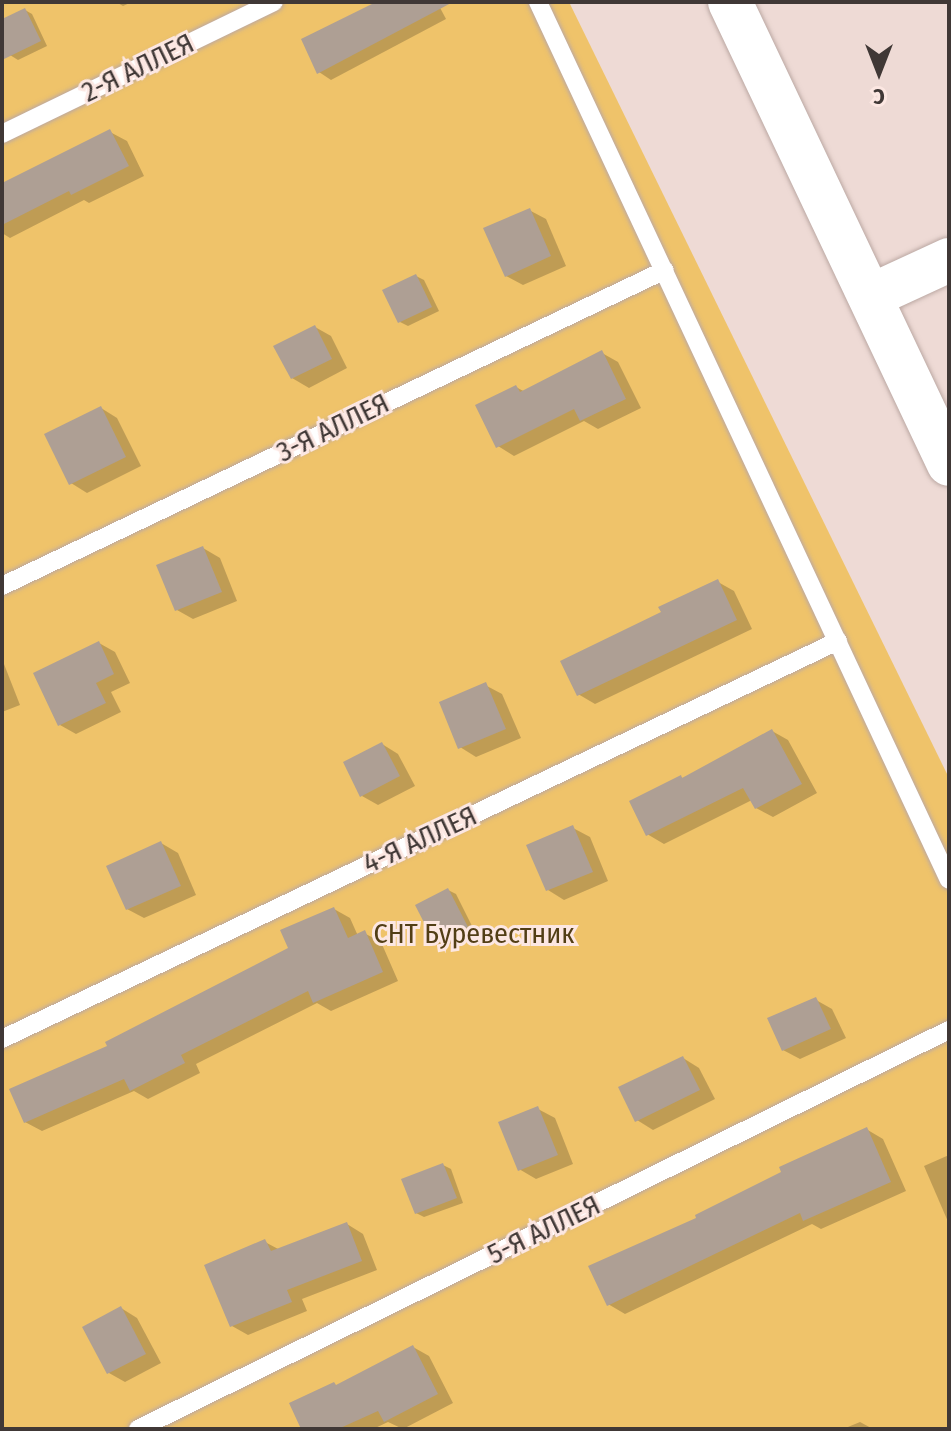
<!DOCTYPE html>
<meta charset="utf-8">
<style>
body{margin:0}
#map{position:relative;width:951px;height:1431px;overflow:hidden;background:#eedad5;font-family:"Fira Sans Condensed",sans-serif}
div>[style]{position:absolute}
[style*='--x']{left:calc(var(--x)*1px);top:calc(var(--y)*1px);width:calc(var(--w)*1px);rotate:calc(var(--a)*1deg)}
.green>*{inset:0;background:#efc36a}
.shadow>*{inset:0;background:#0003}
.building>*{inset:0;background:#ae9f94}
.roads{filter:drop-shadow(0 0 2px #bba8a3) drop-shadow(0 0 2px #bba8a3)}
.lane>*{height:18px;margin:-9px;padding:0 9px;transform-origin:9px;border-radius:9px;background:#fff}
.secondary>*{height:44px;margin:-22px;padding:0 22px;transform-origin:22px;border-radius:22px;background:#fff}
span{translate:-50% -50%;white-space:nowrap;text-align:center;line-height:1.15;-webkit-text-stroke:6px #fce7e2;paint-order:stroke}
.street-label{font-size:28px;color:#403836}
.park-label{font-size:28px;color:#523e15}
.frame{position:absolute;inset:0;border:4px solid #403836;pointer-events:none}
.north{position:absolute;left:839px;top:32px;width:80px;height:80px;-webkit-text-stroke:6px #fce7e2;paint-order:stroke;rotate:180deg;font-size:22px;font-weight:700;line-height:32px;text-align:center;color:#403836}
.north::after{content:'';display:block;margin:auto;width:28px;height:36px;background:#403836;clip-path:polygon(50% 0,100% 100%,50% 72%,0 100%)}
</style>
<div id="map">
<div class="green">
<i style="clip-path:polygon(2px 2px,569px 2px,949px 778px,949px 1429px,2px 1429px)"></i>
</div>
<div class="shadow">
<i style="clip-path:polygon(116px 2px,132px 2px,123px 6px)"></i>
<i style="clip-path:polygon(377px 2px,437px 2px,446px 19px,331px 80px,319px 72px)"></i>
<i style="clip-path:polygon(25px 10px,32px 14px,47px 46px,18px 60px,10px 55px,2px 37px,2px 21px)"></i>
<i style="clip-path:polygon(110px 132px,127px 141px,144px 176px,89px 203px,84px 200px,10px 238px,2px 233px,2px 185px)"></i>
<i style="clip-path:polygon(529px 210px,546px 219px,566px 266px,523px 285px,506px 276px)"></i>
<i style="clip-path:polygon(416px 276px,424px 280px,439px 311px,408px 326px,400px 322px)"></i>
<i style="clip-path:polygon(315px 327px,331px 336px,347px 368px,309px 388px,292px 378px)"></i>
<i style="clip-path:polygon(602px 353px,618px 362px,641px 408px,598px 429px,584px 421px,514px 456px,498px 446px,516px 387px,525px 392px)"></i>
<i style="clip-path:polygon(101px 408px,117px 418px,141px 466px,87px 493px,71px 483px)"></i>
<i style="clip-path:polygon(203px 548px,220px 558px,237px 601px,193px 619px,177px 610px)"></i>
<i style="clip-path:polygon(718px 582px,734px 591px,752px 629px,595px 704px,578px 694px,663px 613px)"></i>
<i style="clip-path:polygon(99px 643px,115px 652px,130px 683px,111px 692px,121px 712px,76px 734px,60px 725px)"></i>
<i style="clip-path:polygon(2px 659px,20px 705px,2px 712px)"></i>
<i style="clip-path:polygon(485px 685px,502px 694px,521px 738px,476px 757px,460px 747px)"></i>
<i style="clip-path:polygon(772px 731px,788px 740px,817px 793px,773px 817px,756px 808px,752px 800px,664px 844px,647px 834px,681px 777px,684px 779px)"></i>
<i style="clip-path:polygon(382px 744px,398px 754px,415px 786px,378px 805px,362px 796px)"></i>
<i style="clip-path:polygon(573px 828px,590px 837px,608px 881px,564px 900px,548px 890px)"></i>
<i style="clip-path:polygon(161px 843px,178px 853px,196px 895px,144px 918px,127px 909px)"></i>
<i style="clip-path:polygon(448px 890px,456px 894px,475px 932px,444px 947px,436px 943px)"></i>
<i style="clip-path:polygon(334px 909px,350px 918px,358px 936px,364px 933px,381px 942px,398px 981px,331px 1011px,317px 1003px,196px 1064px,200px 1073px,148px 1099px,134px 1091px,42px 1131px,25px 1122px,109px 1047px,291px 949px)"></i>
<i style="clip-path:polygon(816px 1000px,832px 1009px,846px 1038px,800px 1059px,783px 1050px)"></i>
<i style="clip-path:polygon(683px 1058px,699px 1068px,715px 1099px,653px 1130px,637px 1120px)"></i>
<i style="clip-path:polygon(538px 1109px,555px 1118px,573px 1164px,536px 1179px,519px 1169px)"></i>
<i style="clip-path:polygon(866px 1129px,883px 1139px,906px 1191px,821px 1229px,812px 1224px,625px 1314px,608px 1304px,699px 1219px)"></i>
<i style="clip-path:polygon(949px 1155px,949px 1224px,924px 1166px)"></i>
<i style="clip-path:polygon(443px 1165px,451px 1169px,463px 1203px,424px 1217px,416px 1213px)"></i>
<i style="clip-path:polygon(347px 1224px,363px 1234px,377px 1270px,302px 1299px,307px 1311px,248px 1335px,232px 1326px,265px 1242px,280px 1250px)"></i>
<i style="clip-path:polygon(121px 1308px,137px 1318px,161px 1363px,125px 1382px,109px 1373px)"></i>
<i style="clip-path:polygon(413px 1347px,429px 1356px,453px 1403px,403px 1429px,388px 1422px,373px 1429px,304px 1429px)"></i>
<i style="clip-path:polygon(860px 1422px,873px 1429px,843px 1429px)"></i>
</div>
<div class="building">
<i style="clip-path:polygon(376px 2px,453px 2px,317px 74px,301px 39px)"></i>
<i style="clip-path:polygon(25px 8px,41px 41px,2px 60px,2px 19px)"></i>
<i style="clip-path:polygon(110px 129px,129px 166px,71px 195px,69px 191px,2px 225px,2px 183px)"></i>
<i style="clip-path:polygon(530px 208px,551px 256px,505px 277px,483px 228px)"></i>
<i style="clip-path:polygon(416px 274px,432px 307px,398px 323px,382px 290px)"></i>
<i style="clip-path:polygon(315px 325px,332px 359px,291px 379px,273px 346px)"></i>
<i style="clip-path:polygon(602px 350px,626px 399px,580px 421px,574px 409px,496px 448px,475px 405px,516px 385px,520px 392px)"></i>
<i style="clip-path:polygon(101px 406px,126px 457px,69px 485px,44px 434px)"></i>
<i style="clip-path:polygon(203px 546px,222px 592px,175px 611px,156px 565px)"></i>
<i style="clip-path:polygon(718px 579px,737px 620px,577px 696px,560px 661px,661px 612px,658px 607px)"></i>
<i style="clip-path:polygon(99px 641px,114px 674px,96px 683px,106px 703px,58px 726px,33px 673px)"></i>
<i style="clip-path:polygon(486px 682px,506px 729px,458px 749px,439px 702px)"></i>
<i style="clip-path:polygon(772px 729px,802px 784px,755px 809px,743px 788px,646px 836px,629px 801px,681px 775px,682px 778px)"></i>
<i style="clip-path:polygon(382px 742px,400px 776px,360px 797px,343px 762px)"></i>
<i style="clip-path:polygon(573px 825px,593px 872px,546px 891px,526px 845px)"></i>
<i style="clip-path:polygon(161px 841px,181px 886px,126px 910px,106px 866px)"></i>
<i style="clip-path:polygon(448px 888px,468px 927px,435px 944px,415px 905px)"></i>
<i style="clip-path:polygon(334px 907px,348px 938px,365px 930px,383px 972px,313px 1003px,308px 991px,181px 1055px,185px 1063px,130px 1091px,124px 1079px,24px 1123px,9px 1089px,107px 1046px,105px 1042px,288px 948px,280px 930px)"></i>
<i style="clip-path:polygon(816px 997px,831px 1029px,782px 1051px,767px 1018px)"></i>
<i style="clip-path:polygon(683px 1056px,700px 1090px,635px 1122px,618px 1087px)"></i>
<i style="clip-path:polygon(538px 1106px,558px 1155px,518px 1171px,498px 1122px)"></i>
<i style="clip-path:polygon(867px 1127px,891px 1182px,803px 1221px,800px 1213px,607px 1306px,588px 1266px,696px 1218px,695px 1215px,781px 1172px,779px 1167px)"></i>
<i style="clip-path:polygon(443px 1163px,457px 1198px,415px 1214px,401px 1179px)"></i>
<i style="clip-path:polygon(347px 1222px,362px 1261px,287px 1290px,292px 1302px,230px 1327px,204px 1265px,265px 1239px,271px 1251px)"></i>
<i style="clip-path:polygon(121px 1306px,146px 1354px,107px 1374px,82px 1327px)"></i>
<i style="clip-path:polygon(413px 1345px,438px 1394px,384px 1422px,378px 1411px,338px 1429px,301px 1429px,289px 1403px,334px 1382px,336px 1385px)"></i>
</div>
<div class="roads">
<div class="lane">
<i style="--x:538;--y:2;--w:969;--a:64.92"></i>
<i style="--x:2;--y:134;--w:302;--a:-25.9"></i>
<i style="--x:2;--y:586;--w:734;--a:-25.48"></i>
<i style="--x:2;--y:1039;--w:926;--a:-25.46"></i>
<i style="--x:138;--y:1429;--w:904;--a:-26.2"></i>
</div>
<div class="secondary">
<i style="--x:730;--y:2;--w:511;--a:64.64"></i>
<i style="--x:871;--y:296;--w:86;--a:-24.8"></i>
</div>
</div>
<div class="street-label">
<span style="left:138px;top:68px;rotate:-26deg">2-Я АЛЛЕЯ</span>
<span style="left:333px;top:428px;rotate:-26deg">3-Я АЛЛЕЯ</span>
<span style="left:420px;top:840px;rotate:-25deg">4-Я АЛЛЕЯ</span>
<span style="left:544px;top:1230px;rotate:-26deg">5-Я АЛЛЕЯ</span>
</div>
<div class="park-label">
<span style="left:474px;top:934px">СНТ Буревестник</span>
</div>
<div class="frame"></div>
<div class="north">С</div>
</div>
